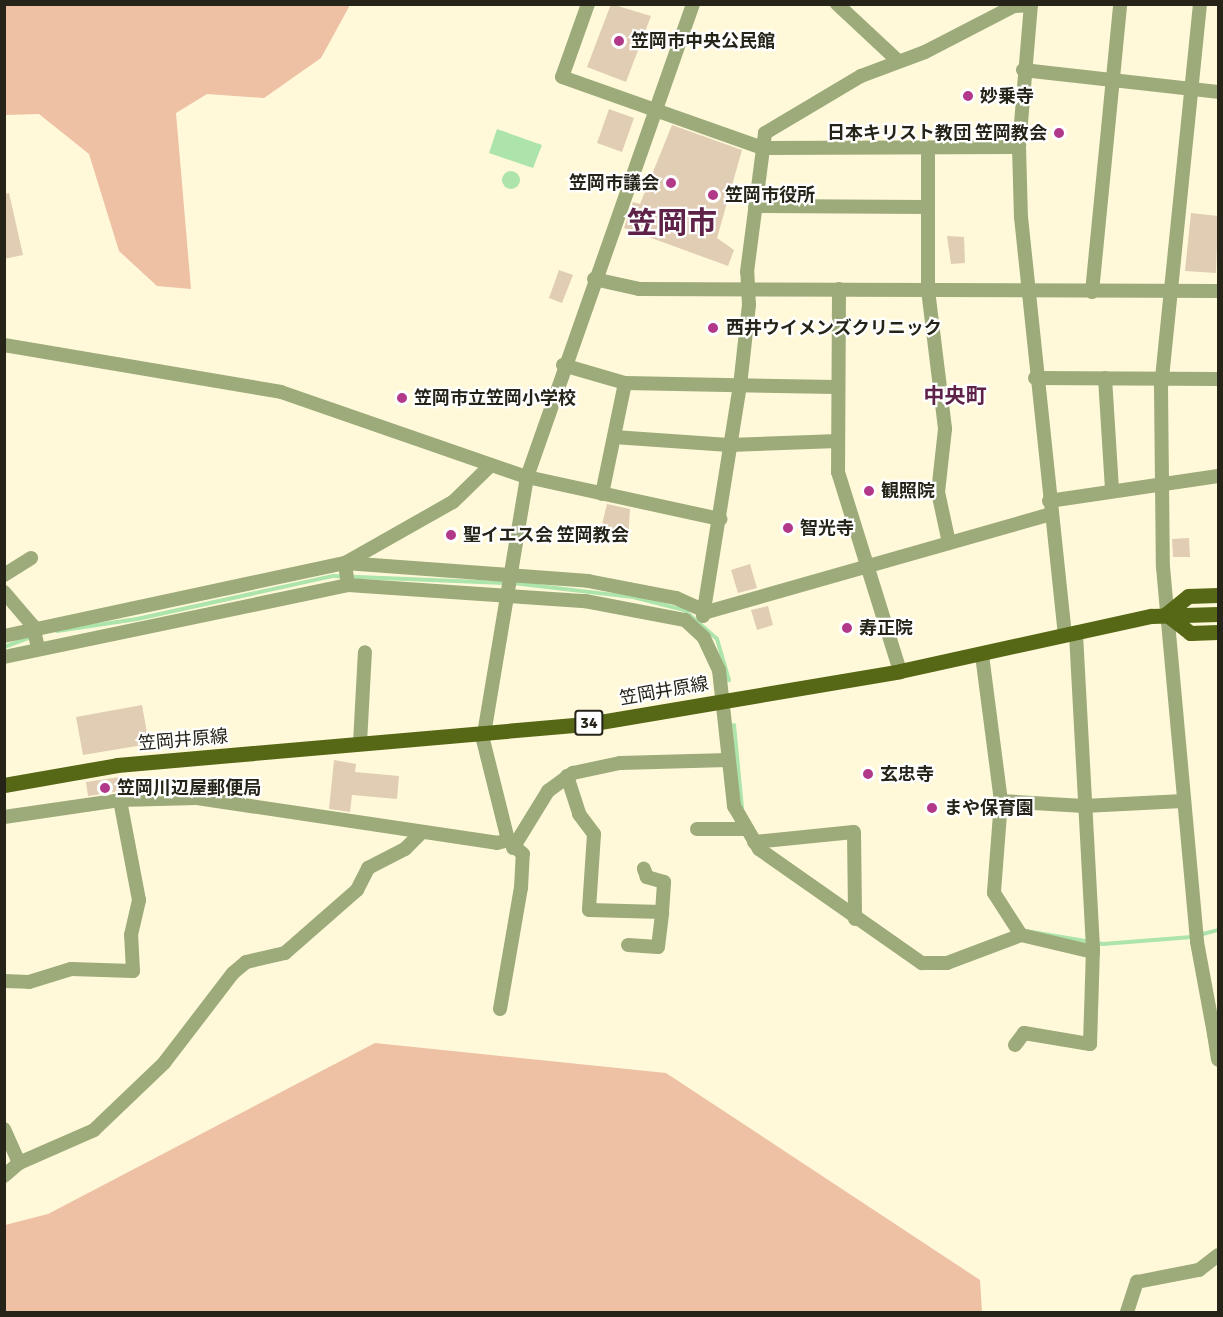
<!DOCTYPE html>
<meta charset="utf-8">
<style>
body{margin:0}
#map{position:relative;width:1223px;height:1317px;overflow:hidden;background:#fff9da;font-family:Signika,"Noto Sans JP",sans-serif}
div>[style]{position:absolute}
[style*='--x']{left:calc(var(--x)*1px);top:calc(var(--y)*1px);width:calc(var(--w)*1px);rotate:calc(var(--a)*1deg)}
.green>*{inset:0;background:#eec0a4}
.water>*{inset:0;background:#ace4ab}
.round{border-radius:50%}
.stream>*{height:4px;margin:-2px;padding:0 2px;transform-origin:2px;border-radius:2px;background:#ace4ab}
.building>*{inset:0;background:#e1cdb4}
.minor>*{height:14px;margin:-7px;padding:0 7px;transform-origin:7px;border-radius:7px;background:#9cab79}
.major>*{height:15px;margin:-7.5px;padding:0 7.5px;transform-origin:7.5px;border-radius:7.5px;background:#566715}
.dots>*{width:16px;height:16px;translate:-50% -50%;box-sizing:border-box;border:3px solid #fff;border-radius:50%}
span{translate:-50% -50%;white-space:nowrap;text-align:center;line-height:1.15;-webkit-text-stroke:4.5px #fff;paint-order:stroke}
.shield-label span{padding:2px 4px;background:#fff;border:2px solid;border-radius:4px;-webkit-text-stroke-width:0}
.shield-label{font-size:16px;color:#262418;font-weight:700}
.poi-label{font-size:18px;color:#262418;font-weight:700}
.left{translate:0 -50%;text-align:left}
.right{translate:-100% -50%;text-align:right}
.street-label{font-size:18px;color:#262418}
.quarter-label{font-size:21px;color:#5e2249;font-weight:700}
.town-label{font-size:30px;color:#5e2249;font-weight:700}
.frame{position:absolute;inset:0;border:6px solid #262418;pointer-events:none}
</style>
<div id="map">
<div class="green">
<i style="clip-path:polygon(4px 5px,5px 4px,350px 5px,321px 58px,264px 98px,207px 94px,176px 113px,191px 289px,157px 286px,119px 251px,89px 154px,39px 114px,5px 115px)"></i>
<i style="clip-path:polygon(375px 1043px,666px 1073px,980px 1280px,982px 1312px,5px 1312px,5px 1225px,48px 1214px)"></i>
</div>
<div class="water">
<i style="clip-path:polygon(497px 129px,542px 145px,533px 168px,489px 153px)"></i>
<i class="round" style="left:502px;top:171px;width:18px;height:18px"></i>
</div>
<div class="stream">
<i style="--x:513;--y:583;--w:121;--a:6.7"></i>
<i style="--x:633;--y:597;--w:53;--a:14.3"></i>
<i style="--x:684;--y:610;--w:44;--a:41.3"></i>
<i style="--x:717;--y:639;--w:43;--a:73.7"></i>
<i style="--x:57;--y:631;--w:81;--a:-8.5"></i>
<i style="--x:137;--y:619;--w:201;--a:-12.4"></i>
<i style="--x:333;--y:576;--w:172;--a:2.3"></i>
<i style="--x:4;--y:647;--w:30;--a:-20"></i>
<i style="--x:734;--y:725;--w:83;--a:84.5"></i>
<i style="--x:1020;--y:930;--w:84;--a:9.6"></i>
<i style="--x:1103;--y:944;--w:89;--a:-4.5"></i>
<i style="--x:1199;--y:935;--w:20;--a:-15"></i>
</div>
<div class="building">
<i style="clip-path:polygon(611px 4px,651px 16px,626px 82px,587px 67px)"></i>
<i style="clip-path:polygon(609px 109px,634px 118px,622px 152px,597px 143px)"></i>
<i style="clip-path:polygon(672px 125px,742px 150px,717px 238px,734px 250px,728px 266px,624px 228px,633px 202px,640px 204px)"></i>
<i style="clip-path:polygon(9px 193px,23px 255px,4px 259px,4px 194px)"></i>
<i style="clip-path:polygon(1191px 213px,1218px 216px,1216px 273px,1185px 271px)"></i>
<i style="clip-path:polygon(947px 236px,964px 237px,965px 263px,951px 264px)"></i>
<i style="clip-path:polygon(559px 270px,573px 275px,562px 303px,549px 298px)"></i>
<i style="clip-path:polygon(607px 504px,630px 509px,628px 540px,600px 533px)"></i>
<i style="clip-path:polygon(1189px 538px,1190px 557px,1173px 557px,1172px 539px)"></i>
<i style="clip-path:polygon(750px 564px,757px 588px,738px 593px,731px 570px)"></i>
<i style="clip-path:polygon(768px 606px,773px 625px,757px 630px,751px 610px)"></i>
<i style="clip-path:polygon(142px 705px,149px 744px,83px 755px,76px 717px)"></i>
<i style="clip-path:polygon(334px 760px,356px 764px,355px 772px,399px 776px,397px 799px,352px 795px,350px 812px,329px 809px)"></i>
<i style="clip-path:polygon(120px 777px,122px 791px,88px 796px,86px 782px)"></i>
</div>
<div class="minor">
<i style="--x:588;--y:4;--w:77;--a:109.6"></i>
<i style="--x:562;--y:77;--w:213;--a:19.5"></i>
<i style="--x:763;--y:148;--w:256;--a:-0.2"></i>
<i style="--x:837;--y:4;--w:82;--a:43"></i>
<i style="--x:1031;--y:4;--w:144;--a:94.8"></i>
<i style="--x:1019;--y:147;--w:70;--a:88.4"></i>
<i style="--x:1021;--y:217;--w:419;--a:84"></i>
<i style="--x:1200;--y:4;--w:386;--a:95.8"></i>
<i style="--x:1161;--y:388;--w:179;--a:89.4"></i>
<i style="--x:1163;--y:567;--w:377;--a:84.8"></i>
<i style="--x:1197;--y:942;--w:94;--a:79.5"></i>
<i style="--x:1214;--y:1034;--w:4;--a:-14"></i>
<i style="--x:1023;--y:70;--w:196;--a:6.4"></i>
<i style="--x:928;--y:149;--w:141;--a:90"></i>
<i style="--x:928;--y:290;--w:140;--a:83"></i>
<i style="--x:945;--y:429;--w:63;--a:96.3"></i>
<i style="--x:938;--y:492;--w:52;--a:77.8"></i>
<i style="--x:755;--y:206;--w:172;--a:0.3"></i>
<i style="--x:594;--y:279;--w:46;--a:12.5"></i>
<i style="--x:639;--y:289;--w:579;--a:0.2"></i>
<i style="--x:839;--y:289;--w:183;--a:90.3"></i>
<i style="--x:838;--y:472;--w:208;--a:72.7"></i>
<i style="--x:1092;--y:292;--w:289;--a:-84.4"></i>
<i style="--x:4;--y:345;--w:281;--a:9.6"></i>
<i style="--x:281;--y:392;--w:260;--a:19.1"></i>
<i style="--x:527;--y:477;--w:198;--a:12.3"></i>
<i style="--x:563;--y:365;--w:65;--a:16.2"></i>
<i style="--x:625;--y:383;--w:211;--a:1.1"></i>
<i style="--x:1035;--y:378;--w:183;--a:0.3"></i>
<i style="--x:1105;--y:378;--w:112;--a:86.4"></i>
<i style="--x:614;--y:437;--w:115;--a:4"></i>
<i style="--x:729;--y:445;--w:109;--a:-2.1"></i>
<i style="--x:602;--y:494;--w:113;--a:-78.3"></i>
<i style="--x:1049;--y:501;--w:171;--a:-8.4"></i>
<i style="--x:4;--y:575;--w:32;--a:-32"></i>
<i style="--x:348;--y:585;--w:22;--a:-98"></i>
<i style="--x:345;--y:563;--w:124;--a:-29.5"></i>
<i style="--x:453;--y:502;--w:53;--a:-44.2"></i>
<i style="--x:4;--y:592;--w:45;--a:49.5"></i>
<i style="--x:33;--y:626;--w:23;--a:77"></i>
<i style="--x:703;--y:616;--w:233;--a:-80.9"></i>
<i style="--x:740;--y:386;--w:81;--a:-83.7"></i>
<i style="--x:749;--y:305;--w:33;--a:-93"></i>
<i style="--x:747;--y:272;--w:140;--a:-82.6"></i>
<i style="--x:765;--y:133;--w:112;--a:-30.7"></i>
<i style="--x:861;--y:76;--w:68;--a:-20.6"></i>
<i style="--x:925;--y:52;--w:100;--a:-27.3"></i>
<i style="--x:1014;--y:6;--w:17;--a:-3"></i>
<i style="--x:4;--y:636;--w:349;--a:-12.1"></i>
<i style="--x:345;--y:563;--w:244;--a:4.2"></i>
<i style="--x:588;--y:581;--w:90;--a:10.9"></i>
<i style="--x:676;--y:598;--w:34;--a:24"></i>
<i style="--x:707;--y:612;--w:357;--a:-15.9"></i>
<i style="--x:982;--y:655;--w:147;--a:82.6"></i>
<i style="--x:1001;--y:801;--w:92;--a:94.4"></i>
<i style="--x:994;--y:893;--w:50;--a:57.3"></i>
<i style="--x:1021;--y:935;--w:74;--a:13.3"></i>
<i style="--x:4;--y:657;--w:351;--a:-11.8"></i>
<i style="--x:348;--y:585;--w:238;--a:3.9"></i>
<i style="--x:585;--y:601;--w:102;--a:10.8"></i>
<i style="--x:685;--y:620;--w:26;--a:43"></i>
<i style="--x:704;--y:638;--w:35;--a:65"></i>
<i style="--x:719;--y:670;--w:137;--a:83.7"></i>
<i style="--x:734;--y:806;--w:50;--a:59.8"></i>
<i style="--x:759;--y:849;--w:199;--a:35"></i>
<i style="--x:922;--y:963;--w:25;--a:0"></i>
<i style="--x:947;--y:963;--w:79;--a:-20.7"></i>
<i style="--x:360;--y:743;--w:91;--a:-86.9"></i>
<i style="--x:567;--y:776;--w:40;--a:72"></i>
<i style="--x:579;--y:814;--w:25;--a:53"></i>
<i style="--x:594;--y:834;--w:76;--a:93.8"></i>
<i style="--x:589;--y:910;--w:73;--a:1.6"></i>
<i style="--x:662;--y:912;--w:30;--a:-86"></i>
<i style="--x:664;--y:882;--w:18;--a:-164"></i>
<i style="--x:647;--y:877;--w:9;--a:-111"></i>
<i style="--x:1001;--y:801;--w:83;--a:3.4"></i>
<i style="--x:1084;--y:806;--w:99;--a:-2.9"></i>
<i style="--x:4;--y:817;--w:117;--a:-8.3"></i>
<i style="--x:120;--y:800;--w:77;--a:-1.5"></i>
<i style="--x:197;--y:798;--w:303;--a:8.5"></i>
<i style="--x:497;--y:843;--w:11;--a:-15"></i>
<i style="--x:697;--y:829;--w:46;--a:0"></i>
<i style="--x:517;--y:841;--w:9;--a:-174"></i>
<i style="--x:508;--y:840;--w:103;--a:-104"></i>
<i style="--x:483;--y:740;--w:267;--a:-80.5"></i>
<i style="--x:527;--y:477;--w:501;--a:-70.66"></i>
<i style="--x:754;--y:842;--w:100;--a:-5.7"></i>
<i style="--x:854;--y:832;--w:87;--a:89.3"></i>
<i style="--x:513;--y:848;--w:67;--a:-58.4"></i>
<i style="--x:548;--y:791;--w:31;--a:-36"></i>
<i style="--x:573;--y:773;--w:48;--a:-12"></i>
<i style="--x:620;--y:763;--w:108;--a:-1.6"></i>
<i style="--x:628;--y:945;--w:30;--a:4"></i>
<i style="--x:658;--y:947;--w:35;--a:-83"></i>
<i style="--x:4;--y:981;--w:25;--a:2"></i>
<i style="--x:29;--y:982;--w:44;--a:-17.2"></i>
<i style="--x:71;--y:969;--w:62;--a:1.8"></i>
<i style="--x:133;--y:971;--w:36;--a:-93"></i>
<i style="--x:131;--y:935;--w:36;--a:-77"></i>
<i style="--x:139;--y:900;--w:102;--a:-100.8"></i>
<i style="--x:500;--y:1009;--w:123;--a:-80.2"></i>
<i style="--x:521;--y:888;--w:34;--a:-87"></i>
<i style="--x:523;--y:854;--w:11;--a:-139"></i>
<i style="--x:1214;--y:1034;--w:26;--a:81"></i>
<i style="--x:1015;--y:1045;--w:15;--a:-53"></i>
<i style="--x:1024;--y:1033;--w:67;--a:9.5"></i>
<i style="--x:1090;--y:1044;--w:96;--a:-88.2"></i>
<i style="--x:1093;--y:948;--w:316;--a:-93.1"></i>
<i style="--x:4;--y:1129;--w:37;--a:66"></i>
<i style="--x:4;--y:1176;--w:20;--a:-41"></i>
<i style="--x:19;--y:1163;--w:82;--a:-23.7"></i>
<i style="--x:94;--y:1130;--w:97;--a:-43.7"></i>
<i style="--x:164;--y:1063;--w:113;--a:-52.5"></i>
<i style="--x:233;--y:973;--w:17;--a:-40"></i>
<i style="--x:246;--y:962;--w:40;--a:-13"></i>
<i style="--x:285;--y:953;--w:96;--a:-41.2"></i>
<i style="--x:357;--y:890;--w:25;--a:-63"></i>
<i style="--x:368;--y:868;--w:42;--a:-27.2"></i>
<i style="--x:405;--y:849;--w:24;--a:-45"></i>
<i style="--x:1127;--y:1312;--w:32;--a:-72"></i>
<i style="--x:1137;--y:1282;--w:63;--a:-11"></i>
<i style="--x:1199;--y:1270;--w:24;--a:-38"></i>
</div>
<div class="major">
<i style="--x:1166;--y:614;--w:28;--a:-39"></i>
<i style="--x:1188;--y:596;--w:30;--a:-2"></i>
<i style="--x:1166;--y:614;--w:31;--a:38"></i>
<i style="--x:1190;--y:633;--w:28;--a:-2"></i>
<i style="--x:4;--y:785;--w:115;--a:-10"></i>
<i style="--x:117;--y:765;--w:479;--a:-5"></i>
<i style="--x:594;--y:723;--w:310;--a:-9.6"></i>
<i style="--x:900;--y:671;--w:257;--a:-12.4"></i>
<i style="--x:1151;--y:616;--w:67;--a:-1.7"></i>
</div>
<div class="dots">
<i style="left:619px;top:41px;background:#b2388a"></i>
<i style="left:968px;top:96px;background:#b2388a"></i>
<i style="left:1059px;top:133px;background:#b2388a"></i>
<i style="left:671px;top:183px;background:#b2388a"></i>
<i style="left:713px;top:195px;background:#b2388a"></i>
<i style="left:713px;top:328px;background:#b2388a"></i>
<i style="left:402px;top:398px;background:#b2388a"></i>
<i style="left:869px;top:491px;background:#b2388a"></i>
<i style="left:788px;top:528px;background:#b2388a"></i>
<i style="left:451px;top:535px;background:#b2388a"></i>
<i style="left:847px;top:628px;background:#b2388a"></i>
<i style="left:868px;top:774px;background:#b2388a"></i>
<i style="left:105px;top:788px;background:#b2388a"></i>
<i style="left:932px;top:808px;background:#b2388a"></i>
</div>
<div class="shield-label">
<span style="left:589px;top:723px">34</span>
</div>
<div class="poi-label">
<span class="left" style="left:631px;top:41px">笠岡市中央公民館</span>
<span class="left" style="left:980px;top:96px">妙乗寺</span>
<span class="right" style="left:1047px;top:133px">日本キリスト教団 笠岡教会</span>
<span class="right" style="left:659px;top:183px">笠岡市議会</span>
<span class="left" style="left:725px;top:195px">笠岡市役所</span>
<span class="left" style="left:726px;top:328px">西井ウイメンズクリニック</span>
<span class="left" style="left:414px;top:398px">笠岡市立笠岡小学校</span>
<span class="left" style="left:881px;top:491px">観照院</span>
<span class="left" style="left:800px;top:528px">智光寺</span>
<span class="left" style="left:463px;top:535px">聖イエス会 笠岡教会</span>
<span class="left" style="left:859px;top:628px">寿正院</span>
<span class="left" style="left:880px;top:774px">玄忠寺</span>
<span class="left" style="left:117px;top:788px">笠岡川辺屋郵便局</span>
<span class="left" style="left:944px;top:808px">まや保育園</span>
</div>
<div class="street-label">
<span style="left:664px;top:691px;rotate:-10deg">笠岡井原線</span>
<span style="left:183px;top:740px;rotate:-5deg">笠岡井原線</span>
</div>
<div class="quarter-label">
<span style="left:955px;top:396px">中央町</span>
</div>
<div class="town-label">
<span style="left:672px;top:224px">笠岡市</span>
</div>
<div class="frame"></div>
</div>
